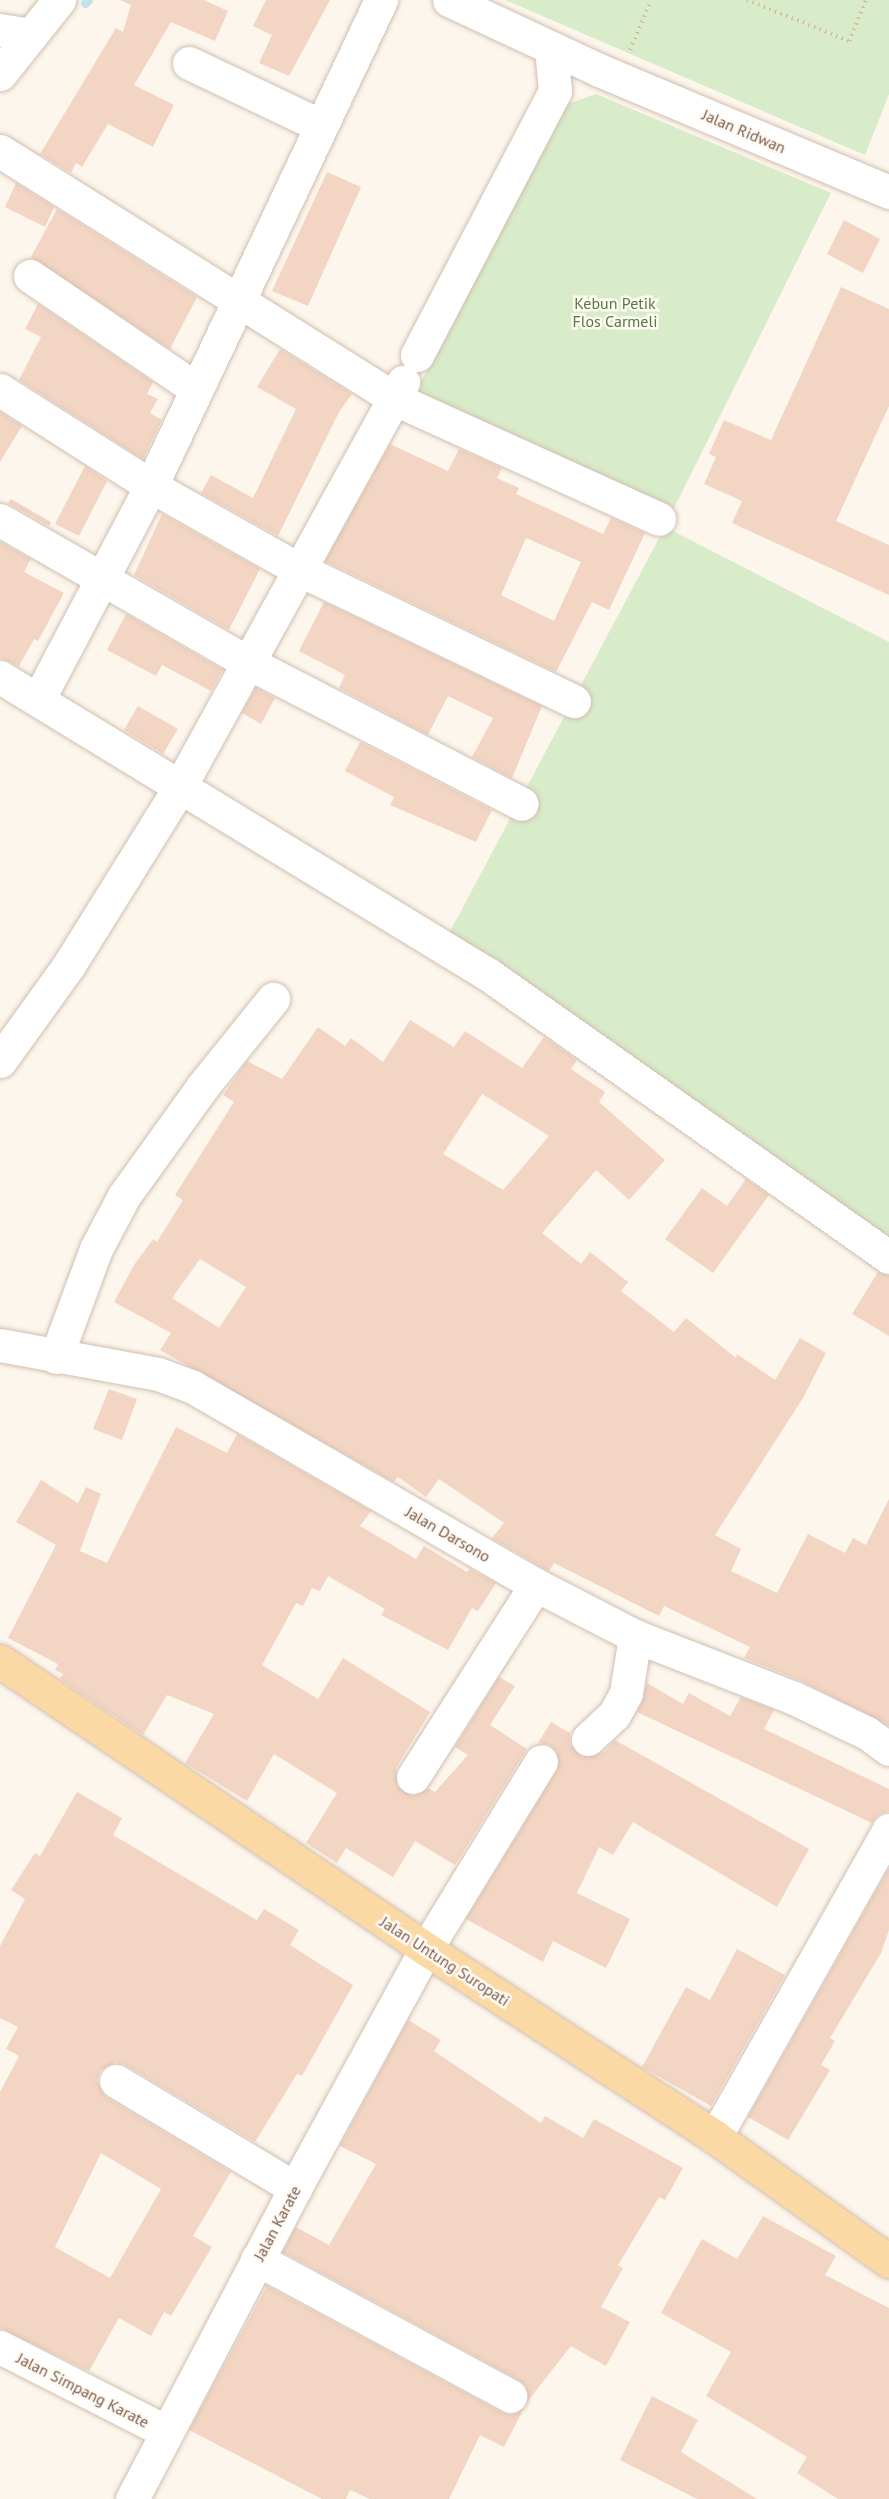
<!DOCTYPE html>
<style>
body{margin:0}
#map{position:relative;width:889px;height:2499px;overflow:hidden;background:#fdf6ec;font-family:"PT Sans",sans-serif}
div>[style]{position:absolute}
[style*='--x']{left:calc(var(--x)*1px);top:calc(var(--y)*1px);width:calc(var(--w)*1px);rotate:calc(var(--a)*1deg)}
.green>*{inset:0;background:#d8ecc9}
.stream>*{height:9px;margin:-4.5px;padding:0 4.5px;transform-origin:4.5px;border-radius:4.5px;background:#bfe3e8}
.building>*{inset:0;background:#f3d5c3}
.path>*{height:4px;margin-top:-2px;transform-origin:0;background:repeating-linear-gradient(90deg,#d9b8a5 0 1.5px,transparent 0 6px)}
.roads{filter:drop-shadow(0 0 2px #d1beb0) drop-shadow(0 0 2px #d1beb0)}
.minor>*{height:33px;margin:-16.5px;padding:0 16.5px;transform-origin:16.5px;border-radius:16.5px;background:#fff}
.major>*{height:33px;margin:-16.5px;padding:0 16.5px;transform-origin:16.5px;border-radius:16.5px;background:#fbd9a5}
span{translate:-50% -50%;white-space:nowrap;text-align:center;line-height:1.15;-webkit-text-stroke:5px #fffaf3;paint-order:stroke}
.street-label{font-size:16px;color:#7a5c4d}
.park-label{font-size:16px;color:#537a41}
</style>
<div id="map">
<div class="green">
<i style="clip-path:polygon(505px 0,889px 0,889px 94px,865px 155px)"></i>
<i style="clip-path:polygon(596px 94px,831px 193px,670px 516px,413px 397px,565px 105px)"></i>
<i style="clip-path:polygon(665px 527px,889px 642px,889px 1247px,445px 941px)"></i>
</div>
<div class="stream">
<i style="--x:85;--y:3;--w:4;--a:-45"></i>
</div>
<div class="building">
<i style="clip-path:polygon(120px 0,204px 0,228px 11px,215px 41px,171px 22px,134px 85px,174px 105px,153px 147px,108px 124px,82px 167px,76px 163px,71px 173px,40px 154px,116px 28px,123px 32px,131px 5px)"></i>
<i style="clip-path:polygon(266px 0,330px 0,289px 76px,259px 63px,272px 35px,253px 26px)"></i>
<i style="clip-path:polygon(327px 172px,361px 187px,308px 306px,272px 291px)"></i>
<i style="clip-path:polygon(16px 183px,54px 207px,45px 227px,5px 207px)"></i>
<i style="clip-path:polygon(57px 209px,197px 297px,170px 349px,31px 257px)"></i>
<i style="clip-path:polygon(844px 220px,880px 239px,863px 273px,827px 254px)"></i>
<i style="clip-path:polygon(841px 287px,889px 309px,889px 406px,836px 521px,889px 545px,889px 595px,732px 523px,742px 501px,704px 484px,716px 457px,709px 454px,724px 420px,771px 440px)"></i>
<i style="clip-path:polygon(38px 304px,153px 382px,147px 394px,158px 399px,150px 413px,162px 420px,143px 459px,19px 380px,41px 337px,25px 329px)"></i>
<i style="clip-path:polygon(280px 349px,352px 394px,339px 412px,278px 536px,201px 493px,211px 475px,253px 498px,296px 409px,257px 387px)"></i>
<i style="clip-path:polygon(0 412px,22px 426px,0 462px)"></i>
<i style="clip-path:polygon(evenodd,390px 444px,448px 471px,459px 449px,502px 468px,497px 478px,519px 488px,516px 494px,540px 505px,603px 534px,611px 518px,645px 533px,609px 610px,592px 602px,556px 672px,325px 561px,390px 444px,526px 538px,581px 562px,554px 621px,501px 595px,526px 538px)"></i>
<i style="clip-path:polygon(85px 466px,107px 481px,79px 536px,55px 524px)"></i>
<i style="clip-path:polygon(11px 499px,51px 522px,49px 526px,8px 503px)"></i>
<i style="clip-path:polygon(162px 514px,260px 569px,229px 630px,134px 575px)"></i>
<i style="clip-path:polygon(0 542px,31px 559px,24px 572px,64px 593px,38px 641px,34px 639px,19px 666px,0 658px)"></i>
<i style="clip-path:polygon(324px 602px,542px 706px,512px 778px,472px 757px,493px 718px,448px 696px,428px 735px,339px 688px,345px 675px,299px 651px)"></i>
<i style="clip-path:polygon(126px 614px,223px 670px,211px 691px,162px 665px,156px 676px,107px 650px)"></i>
<i style="clip-path:polygon(256px 688px,275px 698px,261px 724px,242px 713px)"></i>
<i style="clip-path:polygon(138px 706px,178px 729px,163px 754px,124px 730px)"></i>
<i style="clip-path:polygon(360px 742px,492px 810px,476px 842px,390px 805px,394px 797px,345px 771px)"></i>
<i style="clip-path:polygon(evenodd,410px 1020px,454px 1047px,465px 1031px,522px 1068px,544px 1037px,577px 1060px,571px 1069px,605px 1092px,599px 1102px,665px 1160px,629px 1200px,596px 1170px,542px 1233px,581px 1264px,590px 1252px,628px 1282px,621px 1291px,674px 1332px,686px 1318px,736px 1358px,737px 1354px,775px 1380px,800px 1338px,826px 1353px,803px 1398px,715px 1535px,741px 1549px,731px 1571px,777px 1593px,808px 1534px,845px 1553px,853px 1538px,866px 1545px,889px 1499px,889px 1726px,802px 1681px,744px 1658px,750px 1647px,664px 1606px,659px 1616px,554px 1563px,549px 1571px,545px 1569px,492px 1538px,504px 1523px,439px 1479px,426px 1497px,398px 1477px,394px 1482px,160px 1350px,171px 1333px,114px 1302px,134px 1265px,153px 1239px,157px 1242px,183px 1200px,175px 1195px,234px 1102px,223px 1095px,247px 1061px,282px 1079px,318px 1027px,345px 1046px,351px 1038px,383px 1062px,410px 1020px,482px 1094px,549px 1136px,503px 1190px,443px 1154px,482px 1094px,410px 1020px,200px 1259px,246px 1287px,219px 1328px,172px 1298px,200px 1259px)"></i>
<i style="clip-path:polygon(746px 1179px,769px 1195px,713px 1273px,665px 1239px,702px 1188px,727px 1206px)"></i>
<i style="clip-path:polygon(878px 1272px,889px 1275px,889px 1336px,852px 1314px)"></i>
<i style="clip-path:polygon(109px 1389px,137px 1399px,122px 1440px,93px 1429px)"></i>
<i style="clip-path:polygon(176px 1427px,227px 1453px,237px 1434px,371px 1511px,360px 1526px,416px 1559px,424px 1546px,467px 1572px,470px 1569px,496px 1583px,478px 1611px,472px 1608px,448px 1650px,381px 1615px,385px 1609px,328px 1576px,320px 1591px,312px 1588px,303px 1606px,296px 1603px,262px 1665px,318px 1699px,343px 1658px,430px 1712px,396px 1768px,397px 1786px,412px 1796px,428px 1788px,435px 1792px,468px 1755px,455px 1747px,499px 1677px,515px 1686px,490px 1725px,527px 1749px,455px 1865px,415px 1841px,393px 1877px,346px 1848px,337px 1863px,306px 1843px,337px 1793px,274px 1754px,247px 1801px,185px 1763px,214px 1714px,167px 1695px,143px 1735px,60px 1679px,63px 1674px,55px 1670px,58px 1664px,8px 1638px,56px 1545px,16px 1522px,41px 1480px,78px 1503px,86px 1487px,101px 1494px,80px 1551px,107px 1563px)"></i>
<i style="clip-path:polygon(647px 1683px,683px 1704px,689px 1693px,730px 1716px,741px 1697px,774px 1710px,764px 1729px,889px 1789px,889px 1811px,879px 1814px,872px 1823px,637px 1712px)"></i>
<i style="clip-path:polygon(551px 1722px,570px 1733px,570px 1744px,582px 1757px,604px 1752px,615px 1740px,809px 1849px,777px 1907px,633px 1822px,613px 1855px,599px 1847px,577px 1893px,630px 1919px,606px 1968px,553px 1941px,543px 1962px,466px 1919px,557px 1770px,557px 1752px,550px 1745px,538px 1743px)"></i>
<i style="clip-path:polygon(evenodd,77px 1792px,122px 1818px,113px 1835px,257px 1920px,264px 1909px,299px 1930px,290px 1945px,353px 1985px,302px 2076px,297px 2074px,255px 2142px,126px 2065px,116px 2062px,100px 2071px,97px 2081px,106px 2097px,231px 2172px,193px 2236px,212px 2247px,171px 2316px,164px 2312px,151px 2336px,119px 2318px,89px 2371px,0 2328px,0 2092px,19px 2056px,6px 2049px,18px 2027px,0 2018px,0 1946px,25px 1899px,11px 1890px,35px 1853px,40px 1856px,77px 1792px,101px 2153px,161px 2189px,110px 2278px,55px 2247px,101px 2153px)"></i>
<i style="clip-path:polygon(889px 1868px,889px 1930px,881px 1953px,830px 2038px,835px 2041px,821px 2065px,830px 2070px,788px 2140px,748px 2117px)"></i>
<i style="clip-path:polygon(737px 1949px,785px 1975px,711px 2106px,642px 2067px,686px 1987px,710px 2000px)"></i>
<i style="clip-path:polygon(408px 2020px,441px 2040px,434px 2051px,541px 2123px,545px 2116px,583px 2138px,594px 2119px,683px 2168px,665px 2200px,659px 2197px,618px 2265px,623px 2268px,601px 2307px,630px 2322px,606px 2366px,571px 2346px,527px 2402px,526px 2387px,519px 2380px,283px 2252px,296px 2227px,329px 2245px,376px 2164px,340px 2146px)"></i>
<i style="clip-path:polygon(763px 2216px,836px 2256px,825px 2275px,889px 2308px,889px 2499px,838px 2499px,797px 2473px,807px 2457px,706px 2396px,731px 2352px,661px 2313px,702px 2239px,737px 2259px)"></i>
<i style="clip-path:polygon(267px 2286px,501px 2412px,511px 2415px,524px 2408px,504px 2447px,480px 2435px,449px 2499px,370px 2499px,350px 2490px,346px 2499px,322px 2499px,189px 2430px)"></i>
<i style="clip-path:polygon(652px 2396px,698px 2420px,681px 2452px,757px 2499px,697px 2499px,620px 2460px)"></i>
</div>
<div class="path">
<i style="--x:747;--y:0;--w:110;--a:21.9"></i>
<i style="--x:849;--y:41;--w:44;--a:-67.5"></i>
<i style="--x:630;--y:50;--w:54;--a:-67.2"></i>
</div>
<div class="roads">
<div class="minor">
<i style="--x:449;--y:0;--w:166;--a:25"></i>
<i style="--x:599;--y:70;--w:315;--a:22.8"></i>
<i style="--x:0;--y:30;--w:30;--a:9"></i>
<i style="--x:189;--y:63;--w:146;--a:25.5"></i>
<i style="--x:0;--y:74;--w:95;--a:-51.4"></i>
<i style="--x:0;--y:151;--w:466;--a:32.1"></i>
<i style="--x:395;--y:399;--w:290;--a:24.4"></i>
<i style="--x:30;--y:276;--w:201;--a:34.2"></i>
<i style="--x:417;--y:355;--w:298;--a:-62.4"></i>
<i style="--x:555;--y:91;--w:43;--a:-95.3"></i>
<i style="--x:0;--y:390;--w:179;--a:32.4"></i>
<i style="--x:151;--y:486;--w:169;--a:29.5"></i>
<i style="--x:298;--y:569;--w:306;--a:25.6"></i>
<i style="--x:0;--y:520;--w:285;--a:29.9"></i>
<i style="--x:247;--y:662;--w:309;--a:27.3"></i>
<i style="--x:0;--y:677;--w:573;--a:31.36"></i>
<i style="--x:489;--y:975;--w:489;--a:35.2"></i>
<i style="--x:39;--y:698;--w:240;--a:-62.2"></i>
<i style="--x:151;--y:486;--w:538;--a:-64.67"></i>
<i style="--x:0;--y:1061;--w:118;--a:-54.3"></i>
<i style="--x:69;--y:965;--w:208;--a:-58.1"></i>
<i style="--x:179;--y:788;--w:464;--a:-61.1"></i>
<i style="--x:0;--y:1345;--w:161;--a:10.4"></i>
<i style="--x:158;--y:1374;--w:37;--a:20"></i>
<i style="--x:193;--y:1387;--w:396;--a:30"></i>
<i style="--x:536;--y:1585;--w:111;--a:27.3"></i>
<i style="--x:635;--y:1636;--w:171;--a:21.3"></i>
<i style="--x:794;--y:1698;--w:81;--a:25.6"></i>
<i style="--x:867;--y:1733;--w:27;--a:36"></i>
<i style="--x:56;--y:1357;--w:115;--a:-69.7"></i>
<i style="--x:96;--y:1249;--w:60;--a:-62.2"></i>
<i style="--x:124;--y:1196;--w:135;--a:-54.3"></i>
<i style="--x:203;--y:1086;--w:112;--a:-51.2"></i>
<i style="--x:588;--y:1739;--w:35;--a:-43"></i>
<i style="--x:614;--y:1715;--w:25;--a:-61"></i>
<i style="--x:626;--y:1693;--w:58;--a:-81"></i>
<i style="--x:413;--y:1777;--w:228;--a:-57.4"></i>
<i style="--x:116;--y:2081;--w:209;--a:30.9"></i>
<i style="--x:715;--y:2137;--w:353;--a:-60.5"></i>
<i style="--x:257;--y:2259;--w:288;--a:28.4"></i>
<i style="--x:0;--y:2347;--w:187;--a:27"></i>
<i style="--x:132;--y:2499;--w:351;--a:-62.3"></i>
<i style="--x:295;--y:2188;--w:273;--a:-61.3"></i>
<i style="--x:426;--y:1949;--w:220;--a:-58.5"></i>
</div>
<div class="major">
<i style="--x:0;--y:1661;--w:514;--a:34.06"></i>
<i style="--x:426;--y:1949;--w:345;--a:33"></i>
<i style="--x:715;--y:2137;--w:214;--a:35.5"></i>
</div>
</div>
<div class="street-label">
<span style="left:744px;top:131px;rotate:23deg">Jalan Ridwan</span>
<span style="left:448px;top:1534px;rotate:30deg">Jalan Darsono</span>
<span style="left:445px;top:1961px;rotate:33deg">Jalan Untung Suropati</span>
<span style="left:277px;top:2223px;rotate:-62deg">Jalan Karate</span>
<span style="left:83px;top:2390px;rotate:27deg">Jalan Simpang Karate</span>
</div>
<div class="park-label">
<span style="left:615px;top:312px">Kebun Petik<br>Flos Carmeli</span>
</div>
</div>
